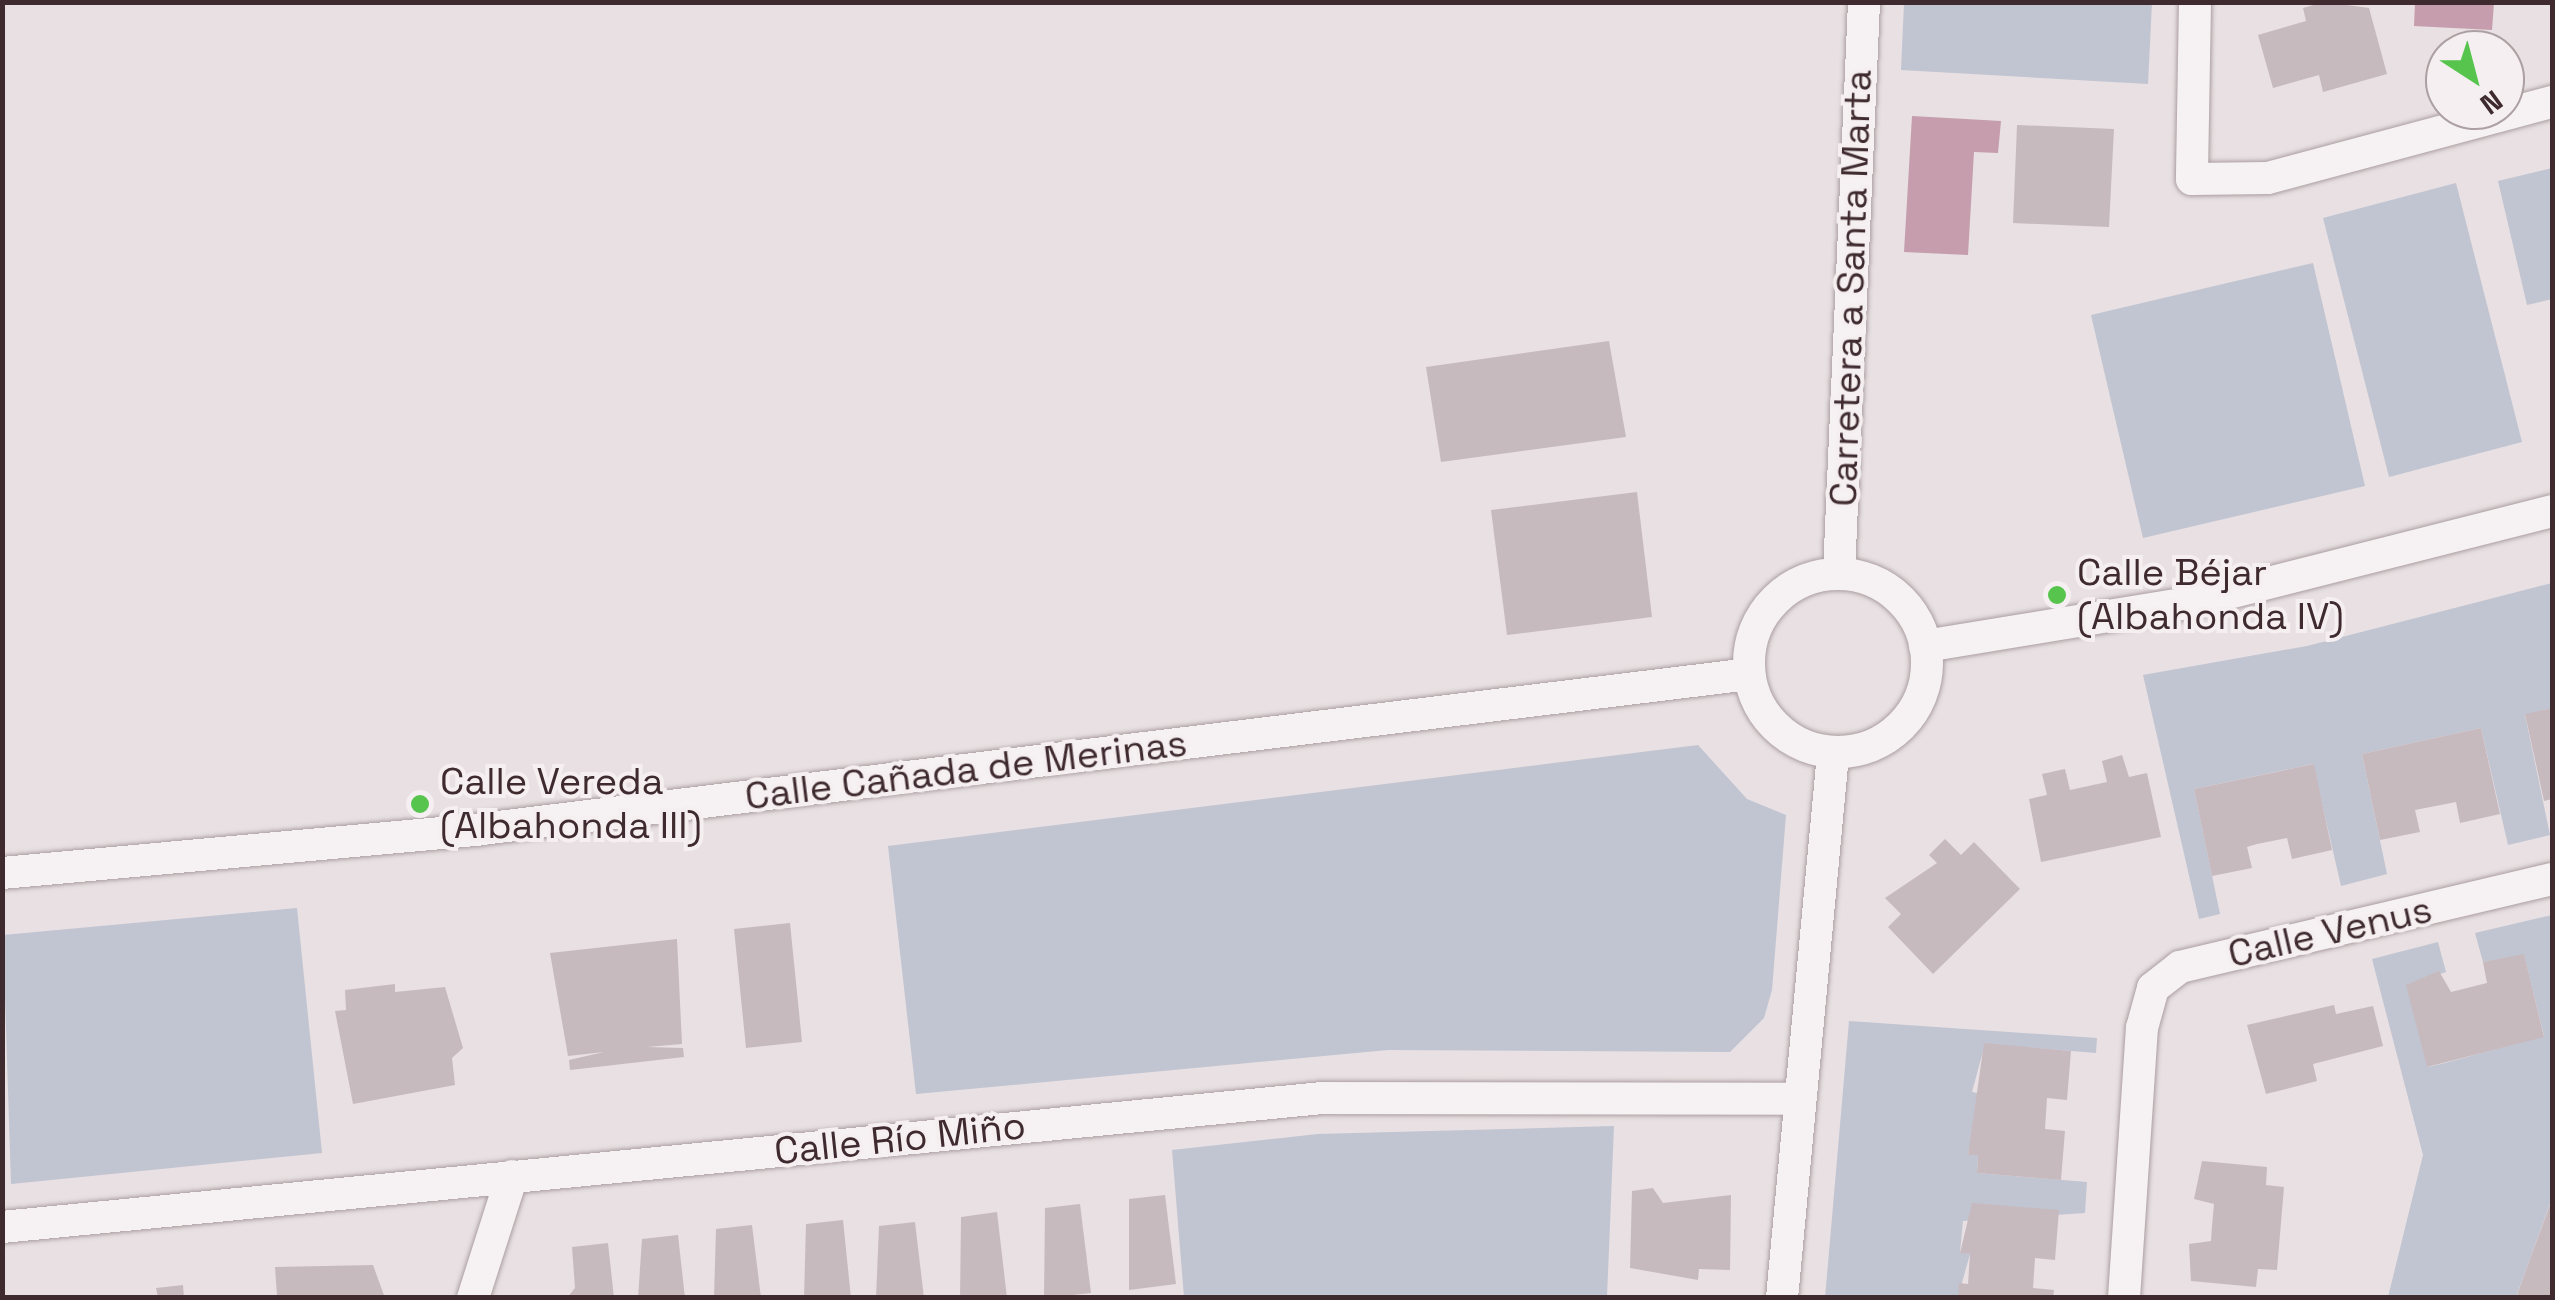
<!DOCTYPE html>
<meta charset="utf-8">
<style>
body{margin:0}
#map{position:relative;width:2555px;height:1300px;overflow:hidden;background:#e8e0e2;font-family:"Space Grotesk",sans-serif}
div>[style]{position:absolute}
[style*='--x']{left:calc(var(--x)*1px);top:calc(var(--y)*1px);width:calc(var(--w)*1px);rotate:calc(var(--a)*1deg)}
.green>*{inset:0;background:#c1c4d1}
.water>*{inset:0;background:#c59dad}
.building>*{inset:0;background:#c7babe}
.roads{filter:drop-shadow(0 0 2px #ab9ea2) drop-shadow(0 0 2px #ab9ea2)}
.minor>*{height:32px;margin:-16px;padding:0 16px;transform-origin:16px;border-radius:16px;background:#f6f2f3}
.minor>.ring{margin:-16px;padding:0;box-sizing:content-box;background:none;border:32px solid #f6f2f3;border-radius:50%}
.dots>*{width:28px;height:28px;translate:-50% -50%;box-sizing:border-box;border:5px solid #f5eff1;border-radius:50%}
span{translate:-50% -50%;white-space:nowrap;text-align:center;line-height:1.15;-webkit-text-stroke:8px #f5eff1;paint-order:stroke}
.street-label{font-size:38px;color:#3e2a2f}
.poi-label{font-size:38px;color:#3e2a2f}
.left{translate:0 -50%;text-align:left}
.frame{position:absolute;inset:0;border:5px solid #3e2a2f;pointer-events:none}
.north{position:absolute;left:2425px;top:30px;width:100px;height:100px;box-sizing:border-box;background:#f5eff1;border:2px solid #aca0a3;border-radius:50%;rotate:144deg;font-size:28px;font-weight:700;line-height:40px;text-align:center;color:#3e2a2f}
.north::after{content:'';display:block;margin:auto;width:35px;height:45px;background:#56c44d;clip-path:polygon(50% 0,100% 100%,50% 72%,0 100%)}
</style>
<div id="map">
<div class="green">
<i style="clip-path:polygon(1904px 3px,2152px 3px,2148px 84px,1901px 70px)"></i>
<i style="clip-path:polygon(2552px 168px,2552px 299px,2527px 305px,2498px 181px)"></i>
<i style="clip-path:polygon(2456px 183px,2522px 442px,2389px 477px,2323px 218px)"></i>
<i style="clip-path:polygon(2313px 263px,2365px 486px,2143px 538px,2091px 315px)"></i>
<i style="clip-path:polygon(2552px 583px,2552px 708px,2525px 715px,2550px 835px,2508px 845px,2481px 728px,2362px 754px,2387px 874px,2341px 886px,2313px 764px,2194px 789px,2220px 914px,2199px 919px,2143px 675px,2307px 646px)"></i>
<i style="clip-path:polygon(1698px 745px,1747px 799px,1786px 815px,1772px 990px,1764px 1018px,1730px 1052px,1388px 1050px,916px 1094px,888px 846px)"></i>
<i style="clip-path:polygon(297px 908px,322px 1153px,11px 1184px,3px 935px)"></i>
<i style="clip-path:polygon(2552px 915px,2552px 1198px,2516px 1297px,2388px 1297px,2423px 1155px,2372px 959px,2438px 942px,2446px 972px,2423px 980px,2428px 1067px,2445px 1063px,2544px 1036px,2524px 955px,2483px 962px,2475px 933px)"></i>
<i style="clip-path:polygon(1849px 1021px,2097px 1038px,2096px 1053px,1985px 1044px,1972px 1092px,1982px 1094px,1968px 1154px,1978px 1155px,1977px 1173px,2087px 1182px,2085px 1213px,1963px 1221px,1960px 1252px,1970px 1254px,1958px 1297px,1825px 1298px)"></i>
<i style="clip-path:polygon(1614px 1126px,1607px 1297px,1184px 1297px,1172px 1150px,1318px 1134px)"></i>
</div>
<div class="water">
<i style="clip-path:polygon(2415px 3px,2494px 3px,2492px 30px,2414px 26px)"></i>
<i style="clip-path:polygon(1912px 116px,2001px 121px,1998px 153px,1974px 152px,1968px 255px,1904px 252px)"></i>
</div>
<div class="building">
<i style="clip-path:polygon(2324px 2px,2369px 8px,2387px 74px,2323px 92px,2319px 75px,2273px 88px,2258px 35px,2306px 21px,2303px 8px)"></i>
<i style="clip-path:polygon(2017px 125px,2114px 129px,2109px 227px,2013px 223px)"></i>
<i style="clip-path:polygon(1609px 341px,1626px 437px,1441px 462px,1426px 367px)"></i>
<i style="clip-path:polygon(1637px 492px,1652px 617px,1507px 635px,1491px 510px)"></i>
<i style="clip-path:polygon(2552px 708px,2552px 799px,2544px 801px,2525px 714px)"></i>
<i style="clip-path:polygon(2481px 728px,2500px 814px,2460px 823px,2456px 802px,2415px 810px,2420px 832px,2380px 840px,2362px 754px)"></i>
<i style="clip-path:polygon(2122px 755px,2129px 777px,2147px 773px,2161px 837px,2041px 862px,2029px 799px,2047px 795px,2042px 774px,2065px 769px,2070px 790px,2107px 782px,2102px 761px)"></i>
<i style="clip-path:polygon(2314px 764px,2332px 850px,2292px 859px,2287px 838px,2257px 844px,2247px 847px,2252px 868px,2212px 876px,2194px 789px)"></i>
<i style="clip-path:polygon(1945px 839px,1961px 855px,1974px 842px,2020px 889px,1933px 974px,1888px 927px,1901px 914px,1885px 898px,1937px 863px,1929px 855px)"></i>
<i style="clip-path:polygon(790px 923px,802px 1042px,746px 1048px,734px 929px)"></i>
<i style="clip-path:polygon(677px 939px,682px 1044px,647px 1047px,683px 1048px,684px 1057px,570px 1070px,569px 1060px,604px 1052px,568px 1056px,550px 953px)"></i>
<i style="clip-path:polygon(2524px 954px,2544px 1037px,2427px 1067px,2406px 985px,2439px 971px,2451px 992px,2487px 983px,2483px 962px)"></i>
<i style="clip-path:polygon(395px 984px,395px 992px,445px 987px,463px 1048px,452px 1058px,455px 1085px,353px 1104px,335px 1011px,346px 1010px,345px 990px)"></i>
<i style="clip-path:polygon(2334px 1005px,2336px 1014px,2373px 1006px,2383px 1046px,2313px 1064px,2317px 1081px,2266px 1094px,2247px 1025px)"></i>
<i style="clip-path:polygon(1984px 1043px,2071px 1051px,2067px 1100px,2047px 1098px,2045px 1129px,2065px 1131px,2061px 1180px,1977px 1173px,1978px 1155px,1968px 1155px)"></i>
<i style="clip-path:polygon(2202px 1161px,2267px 1167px,2266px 1185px,2284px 1187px,2277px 1270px,2258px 1269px,2256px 1287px,2191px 1281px,2189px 1244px,2211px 1241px,2212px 1226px,2214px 1204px,2194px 1199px)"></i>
<i style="clip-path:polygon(1653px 1188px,1663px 1203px,1731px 1195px,1730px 1270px,1699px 1269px,1698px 1280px,1630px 1268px,1632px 1191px)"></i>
<i style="clip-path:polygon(1165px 1195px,1176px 1284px,1129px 1290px,1129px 1199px)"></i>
<i style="clip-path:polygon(2552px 1199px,2552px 1298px,2516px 1298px,2527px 1267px)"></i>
<i style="clip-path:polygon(1972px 1203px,2059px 1210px,2055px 1260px,2035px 1258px,2033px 1288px,2054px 1290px,2053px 1298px,1958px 1298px,1959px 1283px,1968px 1284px,1970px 1254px,1960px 1253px)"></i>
<i style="clip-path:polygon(1080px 1204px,1091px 1293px,1044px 1298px,1045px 1208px)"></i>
<i style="clip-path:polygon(997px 1212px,1007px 1298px,960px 1298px,961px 1217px)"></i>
<i style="clip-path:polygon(843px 1220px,851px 1298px,804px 1298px,806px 1224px)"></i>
<i style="clip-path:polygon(915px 1222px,924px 1298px,876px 1298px,879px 1226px)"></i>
<i style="clip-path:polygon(752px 1225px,761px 1298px,714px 1298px,716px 1229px)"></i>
<i style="clip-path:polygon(678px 1235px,685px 1298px,638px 1298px,642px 1239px)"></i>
<i style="clip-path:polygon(608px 1243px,614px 1298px,567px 1298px,575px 1288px,572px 1247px)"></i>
<i style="clip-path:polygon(373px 1265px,385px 1298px,277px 1295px,275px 1267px)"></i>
<i style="clip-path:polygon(183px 1285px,184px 1298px,158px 1298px,156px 1288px)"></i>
</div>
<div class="roads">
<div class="minor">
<i style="--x:2195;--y:2;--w:177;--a:91"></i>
<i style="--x:2192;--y:179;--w:76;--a:-0.8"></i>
<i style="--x:2268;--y:178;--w:294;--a:-15"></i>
<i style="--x:1839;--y:573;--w:572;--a:-87.49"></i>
<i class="ring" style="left:1749px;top:574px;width:146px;height:146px"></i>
<i style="--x:1925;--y:646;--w:272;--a:-9.3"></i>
<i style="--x:2193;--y:602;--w:370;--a:-14.2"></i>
<i style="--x:2;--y:873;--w:482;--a:-5.2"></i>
<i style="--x:482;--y:829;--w:1276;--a:-6.97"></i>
<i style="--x:2;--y:1227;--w:1326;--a:-5.58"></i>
<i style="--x:1322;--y:1098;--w:477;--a:0.1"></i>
<i style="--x:473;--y:1298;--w:128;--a:-72.3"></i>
<i style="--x:1782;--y:1298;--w:546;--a:-84.64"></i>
<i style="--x:2124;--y:1298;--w:271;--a:-86.2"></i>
<i style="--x:2142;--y:1028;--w:41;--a:-74.6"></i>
<i style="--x:2153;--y:988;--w:34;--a:-38"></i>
<i style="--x:2180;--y:967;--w:382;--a:-13.3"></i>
</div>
</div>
<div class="dots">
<i style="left:2057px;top:595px;background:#56c44d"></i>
<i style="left:420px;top:804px;background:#56c44d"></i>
</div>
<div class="street-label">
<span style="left:1851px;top:288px;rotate:-88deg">Carretera a Santa Marta</span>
<span style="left:966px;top:770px;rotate:-7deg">Calle Cañada de Merinas</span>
<span style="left:2330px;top:932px;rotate:-13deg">Calle Venus</span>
<span style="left:900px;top:1139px;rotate:-6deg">Calle Río Miño</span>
</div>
<div class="poi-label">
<span class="left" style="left:2077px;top:595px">Calle Béjar<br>(Albahonda IV)</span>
<span class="left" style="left:440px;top:804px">Calle Vereda<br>(Albahonda III)</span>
</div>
<div class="frame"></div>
<div class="north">N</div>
</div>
